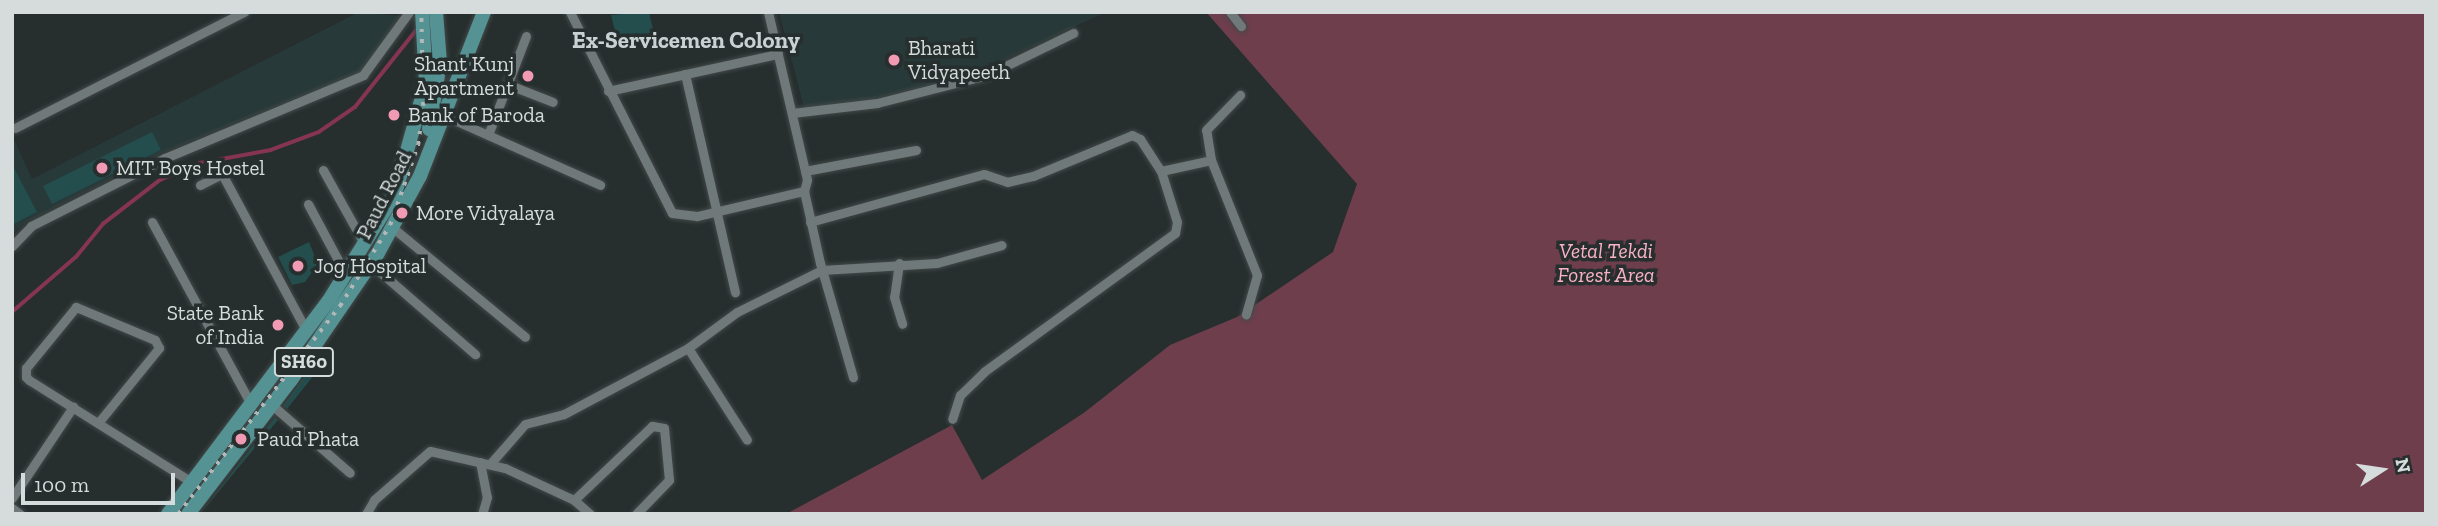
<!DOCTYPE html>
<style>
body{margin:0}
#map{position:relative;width:2438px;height:526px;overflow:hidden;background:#262e2e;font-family:"Zilla Slab",serif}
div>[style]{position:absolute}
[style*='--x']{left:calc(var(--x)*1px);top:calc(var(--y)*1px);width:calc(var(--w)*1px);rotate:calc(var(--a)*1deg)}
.built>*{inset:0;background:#283939}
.green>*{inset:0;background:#6e3e4d}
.stream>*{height:3.5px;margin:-1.75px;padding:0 1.75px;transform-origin:1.75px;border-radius:1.75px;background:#853551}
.building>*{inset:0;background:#244d4d}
.roads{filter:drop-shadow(0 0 2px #434949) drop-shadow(0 0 2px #434949)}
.minor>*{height:9px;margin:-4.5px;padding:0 4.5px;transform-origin:4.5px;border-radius:4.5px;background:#707979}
.primary>*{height:14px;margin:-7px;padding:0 7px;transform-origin:7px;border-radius:7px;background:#549293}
.rail>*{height:3.5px;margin-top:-1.75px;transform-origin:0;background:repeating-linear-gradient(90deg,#b2b8b8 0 3.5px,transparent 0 10.5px)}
.dots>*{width:19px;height:19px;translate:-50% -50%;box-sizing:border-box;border:4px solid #262e2e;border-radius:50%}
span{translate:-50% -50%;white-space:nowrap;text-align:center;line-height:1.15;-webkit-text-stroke:7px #262e2e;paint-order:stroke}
.shield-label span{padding:2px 5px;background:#262e2e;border:2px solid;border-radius:5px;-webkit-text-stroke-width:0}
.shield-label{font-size:19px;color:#d6dbdb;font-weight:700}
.poi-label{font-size:21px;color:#d6dbdb}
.left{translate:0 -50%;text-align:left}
.right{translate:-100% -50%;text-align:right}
.street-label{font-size:21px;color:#d6dbdb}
.park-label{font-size:21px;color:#fab2c6;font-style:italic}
.neighbourhood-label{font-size:23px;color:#c8d2d2;font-weight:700}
.frame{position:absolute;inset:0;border:14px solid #d6dbdb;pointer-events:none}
.north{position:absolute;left:2347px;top:435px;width:70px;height:70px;-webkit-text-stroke:5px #262e2e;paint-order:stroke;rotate:78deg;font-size:19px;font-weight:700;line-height:28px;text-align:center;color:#d6dbdb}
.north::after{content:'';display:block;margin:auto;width:24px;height:32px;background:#d6dbdb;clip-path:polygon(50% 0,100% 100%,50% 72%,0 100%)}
.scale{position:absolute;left:21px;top:473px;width:154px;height:32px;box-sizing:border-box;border:4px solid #d6dbdb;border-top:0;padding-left:9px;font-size:21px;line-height:24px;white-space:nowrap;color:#d6dbdb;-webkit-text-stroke:5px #262e2e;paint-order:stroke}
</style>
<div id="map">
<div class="built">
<i style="clip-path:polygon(359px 12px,401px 16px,360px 72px,161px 153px,26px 222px,12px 234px,12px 135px,32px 179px)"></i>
<i style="clip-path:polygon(779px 12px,1106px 12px,968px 76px,806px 115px)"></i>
</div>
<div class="green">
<i style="clip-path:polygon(1206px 12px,2426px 12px,2426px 514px,786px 514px,952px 425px,982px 480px,1085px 412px,1170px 345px,1237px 317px,1333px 252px,1357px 184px)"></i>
</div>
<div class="stream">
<i style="--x:12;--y:312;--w:84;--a:-40.7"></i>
<i style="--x:76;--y:257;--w:43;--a:-50.7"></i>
<i style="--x:103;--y:224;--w:72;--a:-37.7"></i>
<i style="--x:160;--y:180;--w:43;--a:-23"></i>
<i style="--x:200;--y:163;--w:72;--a:-10.4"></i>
<i style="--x:271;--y:150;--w:51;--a:-20.6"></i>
<i style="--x:319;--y:132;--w:44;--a:-34.8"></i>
<i style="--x:355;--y:107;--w:101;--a:-51.4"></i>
</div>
<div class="building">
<i style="clip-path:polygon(649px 12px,654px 34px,618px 44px,611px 15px)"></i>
<i style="clip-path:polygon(152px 132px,161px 150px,52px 204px,43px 186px)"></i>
<i style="clip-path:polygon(12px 164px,37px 212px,12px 225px)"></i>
<i style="clip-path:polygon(309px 242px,318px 264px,305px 282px,292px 285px,278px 257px)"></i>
<i style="clip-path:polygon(316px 360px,322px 365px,287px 409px,283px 406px)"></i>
<i style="clip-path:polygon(275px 417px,278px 420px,200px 514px)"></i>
</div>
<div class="roads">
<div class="minor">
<i style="--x:570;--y:12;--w:225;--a:63.1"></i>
<i style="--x:672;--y:213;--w:25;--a:7"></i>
<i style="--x:697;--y:216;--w:110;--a:-13.2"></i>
<i style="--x:768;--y:12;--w:172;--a:76.9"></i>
<i style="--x:807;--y:180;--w:11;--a:105"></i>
<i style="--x:804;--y:191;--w:74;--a:77.5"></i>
<i style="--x:820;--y:263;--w:119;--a:73.9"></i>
<i style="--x:1230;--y:12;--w:18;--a:52"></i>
<i style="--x:685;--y:74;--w:224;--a:77.1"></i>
<i style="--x:507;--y:84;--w:49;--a:21.4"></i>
<i style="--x:608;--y:91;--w:174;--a:-12.3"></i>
<i style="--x:792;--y:113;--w:86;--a:-6.7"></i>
<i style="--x:877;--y:103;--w:114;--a:-14.3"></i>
<i style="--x:987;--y:75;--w:96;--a:-26"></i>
<i style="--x:443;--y:115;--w:172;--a:24"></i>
<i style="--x:15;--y:128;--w:257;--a:-26.9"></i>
<i style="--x:488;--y:135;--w:106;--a:-69"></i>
<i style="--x:1211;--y:160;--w:30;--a:-99"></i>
<i style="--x:1206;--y:130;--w:49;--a:-45.8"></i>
<i style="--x:323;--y:170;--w:86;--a:60.8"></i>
<i style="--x:805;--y:171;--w:113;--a:-10.7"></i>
<i style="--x:1161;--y:171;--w:51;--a:-12.4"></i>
<i style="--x:1211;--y:160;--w:124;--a:68.2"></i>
<i style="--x:1257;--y:275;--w:41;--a:105.8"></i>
<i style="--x:200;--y:185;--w:25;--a:-27"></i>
<i style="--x:222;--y:174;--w:179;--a:61.7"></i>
<i style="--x:308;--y:204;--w:81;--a:61.8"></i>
<i style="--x:152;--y:222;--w:209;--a:61.5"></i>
<i style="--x:810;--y:222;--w:180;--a:-15.4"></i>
<i style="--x:984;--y:174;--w:24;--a:19"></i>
<i style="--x:1007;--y:182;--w:27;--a:-13"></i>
<i style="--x:1033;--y:176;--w:107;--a:-22.5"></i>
<i style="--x:1132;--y:135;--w:9;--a:27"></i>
<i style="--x:1140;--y:139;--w:38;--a:57"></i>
<i style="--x:1161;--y:171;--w:53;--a:72.6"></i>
<i style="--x:1177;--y:222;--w:11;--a:100"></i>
<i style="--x:1175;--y:233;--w:236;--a:144"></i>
<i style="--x:984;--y:372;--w:33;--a:136"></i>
<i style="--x:960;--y:395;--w:25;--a:108"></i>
<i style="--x:393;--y:228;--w:171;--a:39.5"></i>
<i style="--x:12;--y:246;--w:28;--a:-46"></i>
<i style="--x:31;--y:226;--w:150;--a:-26.9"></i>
<i style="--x:165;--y:158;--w:215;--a:-22.7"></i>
<i style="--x:363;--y:75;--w:78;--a:-53.9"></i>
<i style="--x:899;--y:263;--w:34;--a:98"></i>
<i style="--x:894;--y:297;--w:28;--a:73"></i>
<i style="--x:371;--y:264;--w:138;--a:40.9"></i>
<i style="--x:688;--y:348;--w:109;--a:57.3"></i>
<i style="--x:272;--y:405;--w:103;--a:41.1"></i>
<i style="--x:98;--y:423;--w:97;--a:-50.9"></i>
<i style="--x:159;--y:348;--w:9;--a:-117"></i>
<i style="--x:155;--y:340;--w:86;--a:-157.3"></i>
<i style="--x:76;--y:307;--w:79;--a:129.3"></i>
<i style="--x:26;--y:368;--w:9;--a:90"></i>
<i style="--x:26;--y:377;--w:4;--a:45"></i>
<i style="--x:29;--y:380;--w:194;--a:32.1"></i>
<i style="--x:480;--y:462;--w:36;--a:79"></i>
<i style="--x:487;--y:497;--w:18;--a:106"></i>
<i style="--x:490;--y:464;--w:53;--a:-48.8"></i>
<i style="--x:525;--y:424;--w:40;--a:-14.4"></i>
<i style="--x:564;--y:414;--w:140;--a:-28"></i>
<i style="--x:688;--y:348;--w:61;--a:-36.3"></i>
<i style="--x:737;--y:312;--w:95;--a:-26.3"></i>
<i style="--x:822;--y:270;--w:115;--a:-3.5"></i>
<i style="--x:937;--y:263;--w:67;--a:-15.5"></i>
<i style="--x:12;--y:498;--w:110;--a:-56.2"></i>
<i style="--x:574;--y:500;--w:108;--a:-43.5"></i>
<i style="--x:652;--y:426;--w:12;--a:9"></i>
<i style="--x:664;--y:428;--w:52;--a:84.5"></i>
<i style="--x:669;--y:480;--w:47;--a:134.1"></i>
<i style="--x:12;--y:508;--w:10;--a:37"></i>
<i style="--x:366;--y:514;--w:16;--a:-60"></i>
<i style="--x:374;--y:500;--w:74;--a:-41.2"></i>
<i style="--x:430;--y:451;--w:77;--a:12.8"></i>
<i style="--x:505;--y:468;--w:76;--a:24.9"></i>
<i style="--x:574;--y:500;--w:21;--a:41"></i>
</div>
<div class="primary">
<i style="--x:429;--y:129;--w:67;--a:-80.5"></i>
<i style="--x:440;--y:63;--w:51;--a:-94.5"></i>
<i style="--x:168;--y:514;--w:266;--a:-53"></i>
<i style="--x:328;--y:302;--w:127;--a:-58.2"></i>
<i style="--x:395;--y:194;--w:115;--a:-74.4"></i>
<i style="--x:426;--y:83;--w:71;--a:-93.2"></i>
<i style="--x:188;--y:514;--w:169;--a:-52.5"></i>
<i style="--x:291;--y:380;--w:154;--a:-55.6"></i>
<i style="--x:378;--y:253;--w:88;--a:-61.4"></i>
<i style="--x:420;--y:176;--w:176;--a:-68.7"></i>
</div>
</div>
<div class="rail">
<i style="--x:178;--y:514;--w:264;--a:-52.1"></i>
<i style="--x:340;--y:306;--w:95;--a:-58.3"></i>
<i style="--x:390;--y:225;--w:85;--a:-70.7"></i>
<i style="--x:418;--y:145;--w:39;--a:-83"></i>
<i style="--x:423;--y:106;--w:94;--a:-91.2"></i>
</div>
<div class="dots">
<i style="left:894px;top:60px;background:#f19ab4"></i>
<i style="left:528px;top:76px;background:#f19ab4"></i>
<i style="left:394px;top:115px;background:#f19ab4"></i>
<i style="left:102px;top:168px;background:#f19ab4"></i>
<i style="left:402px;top:213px;background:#f19ab4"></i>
<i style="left:298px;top:266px;background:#f19ab4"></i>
<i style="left:278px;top:325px;background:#f19ab4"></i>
<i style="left:241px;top:439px;background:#f19ab4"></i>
</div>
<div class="shield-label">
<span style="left:304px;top:362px">SH60</span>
</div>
<div class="poi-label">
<span class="left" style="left:908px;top:60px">Bharati<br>Vidyapeeth</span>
<span class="right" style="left:514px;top:76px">Shant Kunj<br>Apartment</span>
<span class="left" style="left:408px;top:115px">Bank of Baroda</span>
<span class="left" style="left:116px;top:168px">MIT Boys Hostel</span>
<span class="left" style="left:416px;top:213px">More Vidyalaya</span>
<span class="left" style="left:314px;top:266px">Jog Hospital</span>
<span class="right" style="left:264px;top:325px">State Bank<br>of India</span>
<span class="left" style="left:257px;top:439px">Paud Phata</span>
</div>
<div class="street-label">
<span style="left:384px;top:195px;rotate:-63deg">Paud Road</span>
</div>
<div class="park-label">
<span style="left:1606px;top:263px">Vetal Tekdi<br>Forest Area</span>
</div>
<div class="neighbourhood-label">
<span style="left:686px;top:40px">Ex-Servicemen Colony</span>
</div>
<div class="frame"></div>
<div class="north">N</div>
<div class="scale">100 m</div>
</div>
